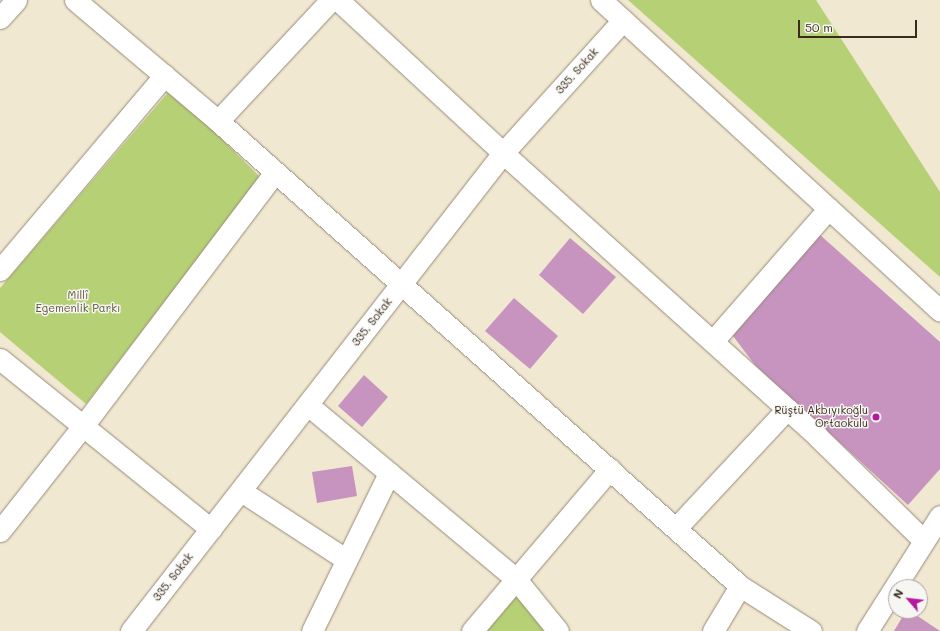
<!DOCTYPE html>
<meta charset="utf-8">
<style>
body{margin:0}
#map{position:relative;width:940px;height:631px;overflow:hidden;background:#f1e8d2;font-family:Mali,sans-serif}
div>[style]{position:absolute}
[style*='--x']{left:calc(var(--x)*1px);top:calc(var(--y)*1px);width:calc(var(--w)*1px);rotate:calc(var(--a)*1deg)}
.green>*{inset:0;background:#b6d075}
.building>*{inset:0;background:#c793bf}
.roads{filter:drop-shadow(0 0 1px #968978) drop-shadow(0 0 1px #968978)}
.minor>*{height:21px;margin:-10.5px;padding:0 10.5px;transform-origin:10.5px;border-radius:10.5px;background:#fff}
.dots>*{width:11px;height:11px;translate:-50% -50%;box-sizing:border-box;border:2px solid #f6f6f2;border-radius:50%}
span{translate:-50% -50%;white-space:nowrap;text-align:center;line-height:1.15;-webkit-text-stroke:3px #f6f6f2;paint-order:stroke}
.street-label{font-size:11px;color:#3b2a1e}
.park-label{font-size:11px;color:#5a5434}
.poi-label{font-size:11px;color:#3b2a1e}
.right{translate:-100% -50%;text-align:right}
.north{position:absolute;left:888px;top:579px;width:40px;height:40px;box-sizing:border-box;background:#f6f6f2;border:1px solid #aba49d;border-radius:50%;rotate:298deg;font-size:11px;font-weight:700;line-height:16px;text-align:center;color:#3b2a1e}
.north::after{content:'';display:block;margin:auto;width:14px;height:18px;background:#b5179e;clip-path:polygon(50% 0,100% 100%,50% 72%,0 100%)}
.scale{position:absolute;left:798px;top:20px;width:119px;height:18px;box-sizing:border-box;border:2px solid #3b2a1e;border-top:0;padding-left:5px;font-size:12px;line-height:14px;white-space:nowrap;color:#3b2a1e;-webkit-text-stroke:3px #f6f6f2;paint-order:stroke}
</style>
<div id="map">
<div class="green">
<i style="clip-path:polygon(628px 0,816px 0,940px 192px,940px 277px)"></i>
<i style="clip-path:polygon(171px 89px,260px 177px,86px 404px,0 332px,0 288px)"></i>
<i style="clip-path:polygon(509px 596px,524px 596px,555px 631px,485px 631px)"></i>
</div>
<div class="building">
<i style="clip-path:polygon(819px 234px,940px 342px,940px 469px,908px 505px,755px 365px,730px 332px)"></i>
<i style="clip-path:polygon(570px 238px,616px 277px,583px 314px,539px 275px)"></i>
<i style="clip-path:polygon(514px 298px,558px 336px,530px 369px,485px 331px)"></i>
<i style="clip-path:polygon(364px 375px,388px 397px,362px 427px,338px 406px)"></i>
<i style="clip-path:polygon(352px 466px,357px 496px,317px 503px,312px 472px)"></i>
<i style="clip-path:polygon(906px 611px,910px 611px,940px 631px,894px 631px)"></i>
</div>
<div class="roads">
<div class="minor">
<i style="--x:75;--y:0;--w:187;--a:40.2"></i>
<i style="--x:218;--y:121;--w:699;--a:41.69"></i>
<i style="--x:740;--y:586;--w:84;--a:32.4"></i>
<i style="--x:338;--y:0;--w:225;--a:42.8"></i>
<i style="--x:503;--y:153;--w:424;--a:42"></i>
<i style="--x:818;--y:437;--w:147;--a:44.4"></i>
<i style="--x:601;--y:0;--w:460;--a:42.5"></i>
<i style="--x:0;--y:18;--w:24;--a:-48"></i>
<i style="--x:218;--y:121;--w:166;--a:-47"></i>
<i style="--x:0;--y:270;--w:255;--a:-49.8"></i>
<i style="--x:713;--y:341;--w:176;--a:-48.9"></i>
<i style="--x:0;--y:359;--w:271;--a:38.9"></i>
<i style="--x:308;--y:405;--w:270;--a:39.9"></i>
<i style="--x:515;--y:578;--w:68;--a:50.9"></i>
<i style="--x:241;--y:491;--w:126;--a:33.1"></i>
<i style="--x:676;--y:528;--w:163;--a:-47"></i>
<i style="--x:0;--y:531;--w:134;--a:-51.7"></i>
<i style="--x:83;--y:426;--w:318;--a:-52.9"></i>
<i style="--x:131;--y:631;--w:606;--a:-52.11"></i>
<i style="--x:503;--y:153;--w:179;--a:-47.9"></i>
<i style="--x:312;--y:631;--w:176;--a:-64"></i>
<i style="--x:472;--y:631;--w:213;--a:-49.6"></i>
<i style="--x:713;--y:631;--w:52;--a:-59"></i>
<i style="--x:867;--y:631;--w:136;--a:-57.6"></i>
</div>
</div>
<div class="dots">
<i style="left:876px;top:417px;background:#b5179e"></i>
</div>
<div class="street-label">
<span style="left:577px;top:71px;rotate:-48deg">335. Sokak</span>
<span style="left:372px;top:322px;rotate:-52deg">335. Sokak</span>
<span style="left:173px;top:577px;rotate:-52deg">335. Sokak</span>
</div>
<div class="park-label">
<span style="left:78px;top:302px">Millî<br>Egemenlik Parkı</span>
</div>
<div class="poi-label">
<span class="right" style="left:868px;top:417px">Rüştü Akbıyıkoğlu<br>Ortaokulu</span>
</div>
<div class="north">N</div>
<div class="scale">50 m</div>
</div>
